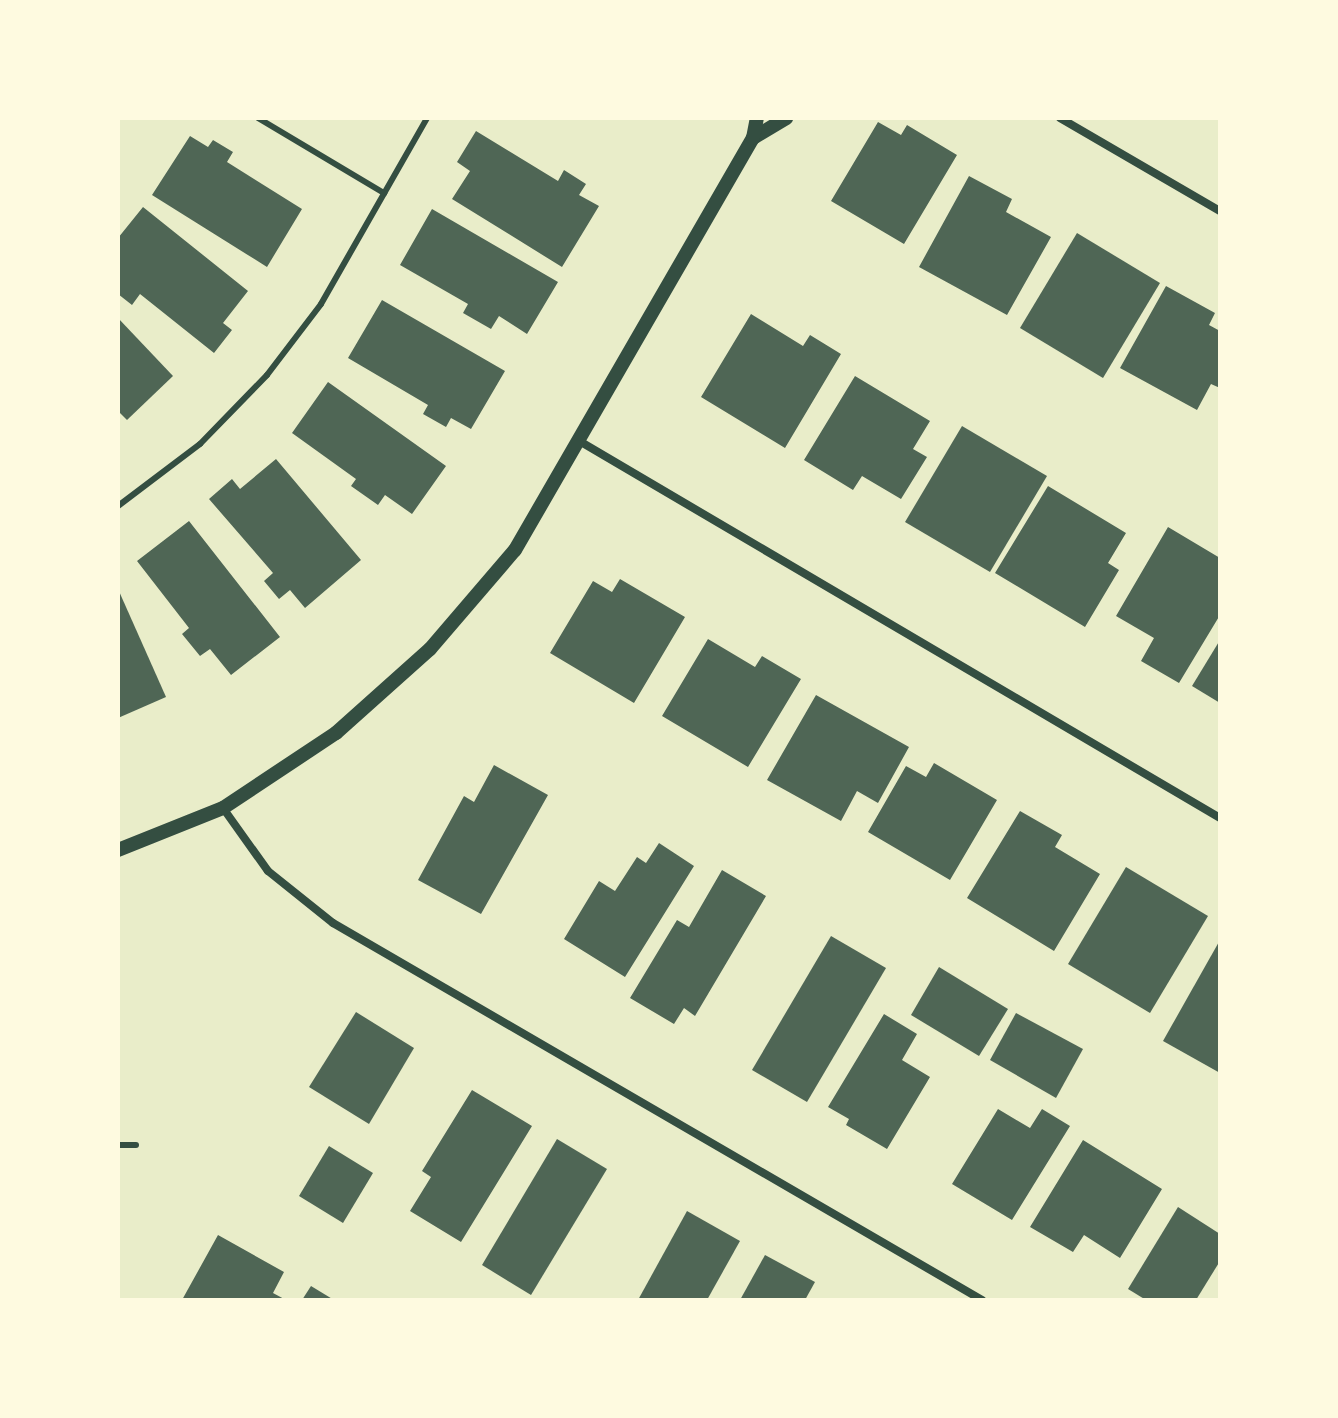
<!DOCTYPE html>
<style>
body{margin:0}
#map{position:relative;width:1338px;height:1418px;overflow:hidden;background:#e9edc9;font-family:"PT Sans Narrow",sans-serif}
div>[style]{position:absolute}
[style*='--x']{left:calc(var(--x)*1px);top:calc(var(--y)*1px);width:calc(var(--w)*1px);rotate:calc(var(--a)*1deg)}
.building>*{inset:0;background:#4f6655}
.service>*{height:6px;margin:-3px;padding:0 3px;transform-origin:3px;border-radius:3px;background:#344e41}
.minor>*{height:8px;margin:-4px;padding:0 4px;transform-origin:4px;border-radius:4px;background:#344e41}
.tertiary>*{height:14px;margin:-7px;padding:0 7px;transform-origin:7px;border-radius:7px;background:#344e41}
span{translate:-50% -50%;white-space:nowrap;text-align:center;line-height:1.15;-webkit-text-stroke:8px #fefae0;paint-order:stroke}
.frame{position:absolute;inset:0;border:120px solid #fefae0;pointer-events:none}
</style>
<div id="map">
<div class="building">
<i style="clip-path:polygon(878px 122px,901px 135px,907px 125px,957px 155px,904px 244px,831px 201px)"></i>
<i style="clip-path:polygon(476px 131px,558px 181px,564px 170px,586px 184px,579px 195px,599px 206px,562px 267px,452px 199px,470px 171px,457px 162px)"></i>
<i style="clip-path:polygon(190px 136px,208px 147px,213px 140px,233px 152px,227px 162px,302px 209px,267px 267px,152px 195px)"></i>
<i style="clip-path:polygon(969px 176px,1012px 199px,1006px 212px,1051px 237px,1007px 315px,919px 267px)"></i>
<i style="clip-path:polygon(143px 207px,248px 291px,223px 323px,232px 330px,214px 353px,140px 294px,132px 305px,118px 294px,118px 238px)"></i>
<i style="clip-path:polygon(432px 209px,558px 282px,527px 334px,499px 316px,491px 329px,463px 313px,468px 304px,400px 265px)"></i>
<i style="clip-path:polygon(1077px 233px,1160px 283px,1103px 378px,1020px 328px)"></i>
<i style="clip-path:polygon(1166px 286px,1215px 313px,1209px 325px,1220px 331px,1220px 388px,1211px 384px,1197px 410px,1120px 368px)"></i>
<i style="clip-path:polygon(382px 300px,505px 371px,471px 429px,451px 418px,446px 427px,423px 414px,428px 405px,348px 358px)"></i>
<i style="clip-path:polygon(751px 314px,803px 346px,810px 335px,841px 354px,785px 448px,701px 397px)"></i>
<i style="clip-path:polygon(118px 318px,173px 376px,127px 420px,118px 411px)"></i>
<i style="clip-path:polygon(855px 376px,930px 421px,913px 449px,927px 457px,901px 499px,862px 476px,853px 490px,804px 460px)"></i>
<i style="clip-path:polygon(328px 382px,446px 466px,412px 514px,385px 495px,378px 505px,351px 486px,356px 479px,292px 433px)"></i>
<i style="clip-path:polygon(962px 426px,1047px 476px,990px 572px,905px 522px)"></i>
<i style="clip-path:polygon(276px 459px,361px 560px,305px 608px,290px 590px,279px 599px,264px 581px,273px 573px,209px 499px,232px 479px,240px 489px)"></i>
<i style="clip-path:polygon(1048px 486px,1126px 533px,1108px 563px,1119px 570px,1085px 627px,995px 573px)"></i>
<i style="clip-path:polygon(189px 521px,280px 637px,231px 675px,210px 649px,200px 656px,182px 634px,189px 628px,137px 561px)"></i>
<i style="clip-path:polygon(1168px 527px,1220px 558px,1220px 615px,1179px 683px,1141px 661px,1154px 638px,1116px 616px)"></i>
<i style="clip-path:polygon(620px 579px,685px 617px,634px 703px,550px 653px,593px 581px,612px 592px)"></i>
<i style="clip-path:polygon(118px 589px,166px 697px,118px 718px)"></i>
<i style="clip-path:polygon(708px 639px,755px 667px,762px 656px,801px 679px,748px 767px,662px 716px)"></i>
<i style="clip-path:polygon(1220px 640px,1220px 703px,1192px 686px)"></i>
<i style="clip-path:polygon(816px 695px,909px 747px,878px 803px,857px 791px,841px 821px,767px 780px)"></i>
<i style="clip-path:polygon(934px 763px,997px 800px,950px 880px,868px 832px,906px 766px,926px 777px)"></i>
<i style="clip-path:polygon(494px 765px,548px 795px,481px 914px,418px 880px,464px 796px,474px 802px)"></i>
<i style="clip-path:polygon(1020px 811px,1062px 835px,1055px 847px,1100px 874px,1054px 951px,967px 898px)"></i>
<i style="clip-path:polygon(659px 843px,694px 866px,625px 977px,564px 939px,599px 881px,615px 891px,637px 857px,646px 863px)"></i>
<i style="clip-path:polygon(1126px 867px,1208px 916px,1150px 1013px,1068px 964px)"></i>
<i style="clip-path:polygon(722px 870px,766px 896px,695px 1016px,684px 1008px,674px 1024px,630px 998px,677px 920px,689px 927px)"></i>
<i style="clip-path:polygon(831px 936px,886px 968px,807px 1102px,752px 1070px)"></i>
<i style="clip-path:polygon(1220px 940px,1220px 1073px,1163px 1041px)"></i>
<i style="clip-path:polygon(939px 967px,1008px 1009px,979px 1056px,911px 1015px)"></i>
<i style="clip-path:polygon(356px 1012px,414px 1048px,369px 1124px,309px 1087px)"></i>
<i style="clip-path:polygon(1016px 1013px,1083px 1049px,1056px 1098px,990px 1060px)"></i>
<i style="clip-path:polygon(884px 1014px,917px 1034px,902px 1060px,930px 1077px,887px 1149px,846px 1125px,849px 1119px,828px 1107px)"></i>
<i style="clip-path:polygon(472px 1090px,532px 1126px,461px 1242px,410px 1211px,431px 1177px,422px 1171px)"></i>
<i style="clip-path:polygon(998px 1109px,1030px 1128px,1042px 1109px,1070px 1126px,1012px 1220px,952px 1184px)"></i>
<i style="clip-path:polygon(557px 1139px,607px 1169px,531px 1295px,482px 1265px)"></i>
<i style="clip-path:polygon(1083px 1140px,1162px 1189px,1120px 1258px,1084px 1235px,1073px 1252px,1030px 1227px)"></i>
<i style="clip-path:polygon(329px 1146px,373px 1173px,343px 1223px,299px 1196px)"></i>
<i style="clip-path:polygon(1178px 1207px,1220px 1234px,1220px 1261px,1196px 1300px,1146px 1300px,1128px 1289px)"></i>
<i style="clip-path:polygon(687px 1211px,740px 1241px,707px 1300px,638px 1300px)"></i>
<i style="clip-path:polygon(218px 1235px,284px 1272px,273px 1293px,286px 1300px,182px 1300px)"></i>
<i style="clip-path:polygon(765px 1255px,815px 1282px,805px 1300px,740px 1300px)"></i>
<i style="clip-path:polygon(311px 1286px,334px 1300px,302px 1300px)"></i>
</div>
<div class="service">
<i style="--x:258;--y:118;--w:147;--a:30.8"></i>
<i style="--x:118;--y:506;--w:103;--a:-37.1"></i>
<i style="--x:200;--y:444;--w:96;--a:-45.8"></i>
<i style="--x:267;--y:375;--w:89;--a:-52.7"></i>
<i style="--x:321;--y:304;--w:214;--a:-60.3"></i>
<i style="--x:118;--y:1145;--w:18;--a:0"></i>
</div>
<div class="minor">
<i style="--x:1060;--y:118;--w:185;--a:30.2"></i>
<i style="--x:581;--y:442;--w:741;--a:30.47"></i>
<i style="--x:223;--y:808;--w:77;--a:54.5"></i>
<i style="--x:268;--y:871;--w:83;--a:38.7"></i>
<i style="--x:333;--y:923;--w:751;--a:30.15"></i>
</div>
<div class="tertiary">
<i style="--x:753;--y:138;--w:39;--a:-31"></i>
<i style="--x:118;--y:850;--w:113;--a:-21.8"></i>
<i style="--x:223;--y:808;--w:136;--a:-33.6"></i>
<i style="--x:336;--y:733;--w:126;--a:-41.8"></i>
<i style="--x:430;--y:649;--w:130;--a:-49.4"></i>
<i style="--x:515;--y:550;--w:476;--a:-60"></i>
<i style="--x:753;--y:138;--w:20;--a:-79"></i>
</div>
<div class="frame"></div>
</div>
